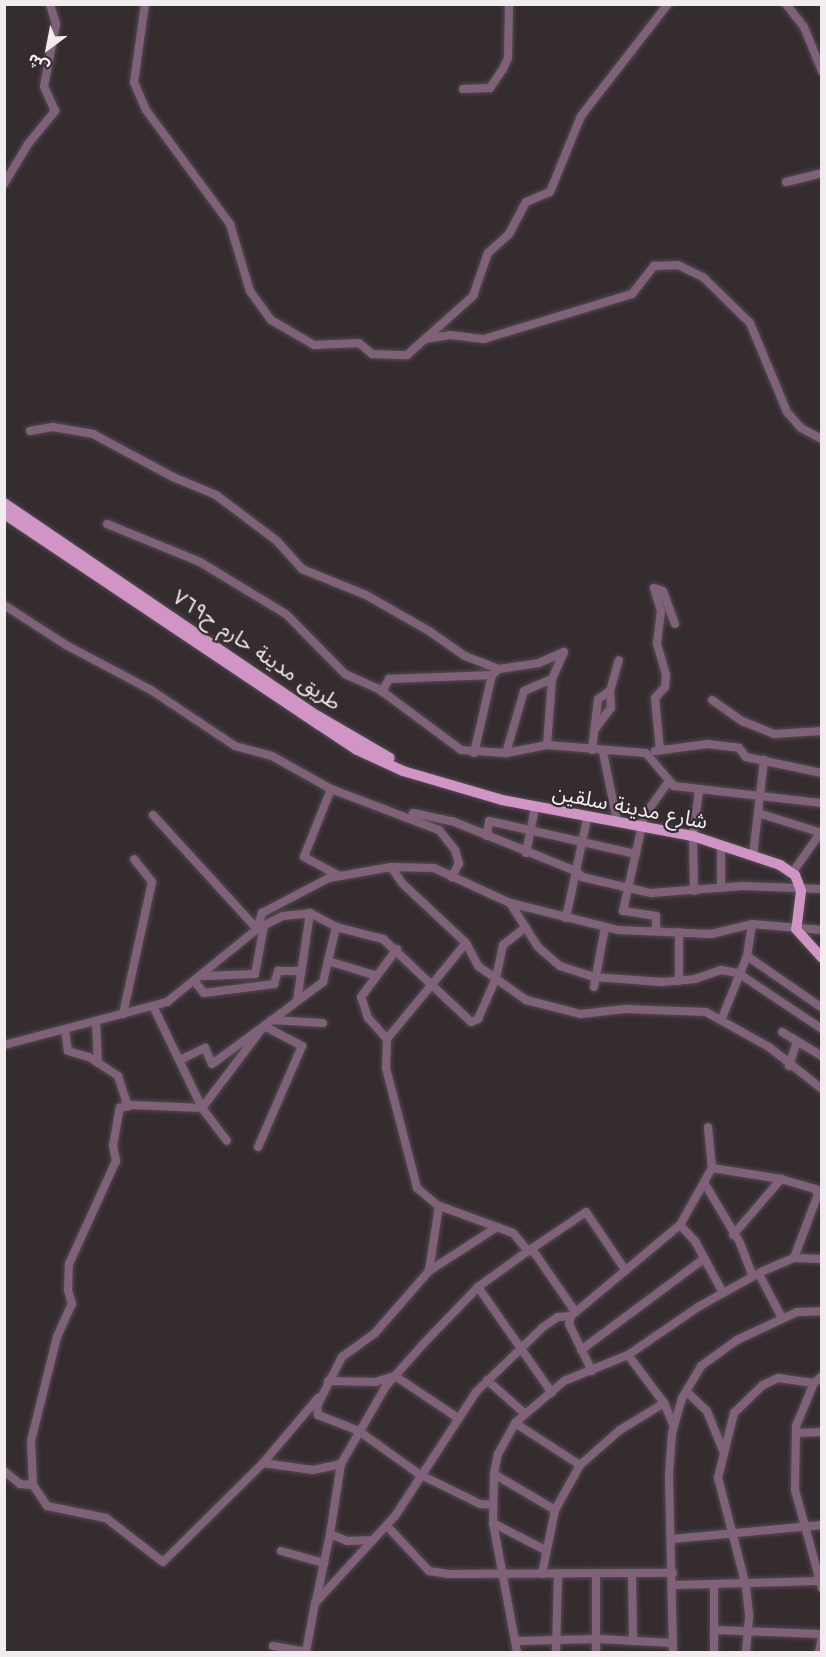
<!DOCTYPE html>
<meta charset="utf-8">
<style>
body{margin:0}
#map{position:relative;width:826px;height:1657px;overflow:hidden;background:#342c2f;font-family:"Work Sans","Noto Sans Arabic",sans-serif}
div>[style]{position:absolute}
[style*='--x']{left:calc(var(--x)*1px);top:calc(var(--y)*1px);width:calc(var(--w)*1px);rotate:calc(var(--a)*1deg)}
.roads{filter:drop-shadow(0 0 2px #524b4e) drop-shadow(0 0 2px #524b4e)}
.minor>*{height:8px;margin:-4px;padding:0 4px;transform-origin:4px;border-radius:4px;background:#7f6279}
.major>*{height:10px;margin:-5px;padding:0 5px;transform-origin:5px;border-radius:5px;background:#d094c5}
span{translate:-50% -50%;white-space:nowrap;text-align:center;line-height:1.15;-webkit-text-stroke:4.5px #342c2f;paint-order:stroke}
.street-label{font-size:21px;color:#f1ecee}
.frame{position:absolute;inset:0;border:6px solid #f1ecee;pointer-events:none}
.north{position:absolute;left:18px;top:18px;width:60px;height:60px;-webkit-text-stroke:4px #342c2f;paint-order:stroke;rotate:212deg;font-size:16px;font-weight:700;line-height:24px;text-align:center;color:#f1ecee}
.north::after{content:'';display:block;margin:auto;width:21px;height:27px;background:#f1ecee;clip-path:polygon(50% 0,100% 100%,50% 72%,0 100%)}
</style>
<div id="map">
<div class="roads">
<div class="minor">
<i style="--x:145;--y:4;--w:79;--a:98"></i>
<i style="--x:134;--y:82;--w:30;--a:67"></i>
<i style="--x:146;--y:110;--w:142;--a:53.6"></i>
<i style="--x:230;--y:224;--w:70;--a:73.4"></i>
<i style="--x:250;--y:291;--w:36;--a:54"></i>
<i style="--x:271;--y:320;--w:50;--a:30.2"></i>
<i style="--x:314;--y:345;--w:45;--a:-2.5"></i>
<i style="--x:359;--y:343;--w:17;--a:40"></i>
<i style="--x:372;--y:354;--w:35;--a:2"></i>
<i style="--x:407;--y:355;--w:89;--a:-41.8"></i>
<i style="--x:473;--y:296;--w:46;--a:-70.8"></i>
<i style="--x:488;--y:253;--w:28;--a:-42"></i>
<i style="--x:509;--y:234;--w:36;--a:-62"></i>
<i style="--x:526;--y:202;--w:26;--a:-23"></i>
<i style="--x:550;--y:192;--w:82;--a:-67.8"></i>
<i style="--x:581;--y:116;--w:142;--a:-52.2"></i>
<i style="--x:786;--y:4;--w:29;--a:52"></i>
<i style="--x:804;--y:27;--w:48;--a:67.8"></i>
<i style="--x:463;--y:89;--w:27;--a:-2"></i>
<i style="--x:490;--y:88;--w:23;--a:-56"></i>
<i style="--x:503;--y:69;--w:12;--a:-66"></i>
<i style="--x:508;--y:58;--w:54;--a:-88.9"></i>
<i style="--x:786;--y:182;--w:37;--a:-14"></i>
<i style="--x:4;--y:184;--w:47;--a:-59"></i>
<i style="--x:28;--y:144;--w:43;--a:-50.7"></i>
<i style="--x:55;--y:111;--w:27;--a:-114"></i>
<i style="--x:44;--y:86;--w:63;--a:-79"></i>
<i style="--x:56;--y:24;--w:21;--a:-107"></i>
<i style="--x:425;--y:339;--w:25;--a:-9"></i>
<i style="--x:450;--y:335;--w:34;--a:7"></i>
<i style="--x:484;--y:339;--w:155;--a:-16.9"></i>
<i style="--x:632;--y:294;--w:36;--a:-52"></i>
<i style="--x:654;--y:266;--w:24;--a:-2"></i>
<i style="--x:678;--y:265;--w:28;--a:26"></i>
<i style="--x:703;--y:277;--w:66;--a:44.4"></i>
<i style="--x:750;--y:323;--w:96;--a:67.4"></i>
<i style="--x:787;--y:412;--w:21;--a:49"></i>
<i style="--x:801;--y:428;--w:24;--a:28"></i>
<i style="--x:30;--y:431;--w:23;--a:-10"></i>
<i style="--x:53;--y:427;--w:41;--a:9.9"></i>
<i style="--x:93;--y:434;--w:91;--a:28.3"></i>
<i style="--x:173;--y:477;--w:47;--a:22.7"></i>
<i style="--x:216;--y:495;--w:76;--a:37"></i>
<i style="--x:277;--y:541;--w:38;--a:48"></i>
<i style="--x:302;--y:569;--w:69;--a:22.1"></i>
<i style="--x:366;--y:595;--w:73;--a:29.7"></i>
<i style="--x:429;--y:631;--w:44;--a:34.8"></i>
<i style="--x:465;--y:656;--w:36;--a:21"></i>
<i style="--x:107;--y:524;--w:100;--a:22.2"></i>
<i style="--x:200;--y:562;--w:100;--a:31.2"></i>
<i style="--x:286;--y:614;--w:84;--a:45.5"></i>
<i style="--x:345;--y:674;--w:37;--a:24"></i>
<i style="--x:379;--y:689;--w:102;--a:36.6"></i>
<i style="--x:461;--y:750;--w:45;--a:3.8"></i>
<i style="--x:506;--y:753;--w:42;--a:-11"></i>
<i style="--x:547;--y:745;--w:99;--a:4.6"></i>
<i style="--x:646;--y:753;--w:43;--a:49.7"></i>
<i style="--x:674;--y:786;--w:149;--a:6.6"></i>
<i style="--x:4;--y:605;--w:74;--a:32.8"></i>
<i style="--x:66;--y:645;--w:96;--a:27.9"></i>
<i style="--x:151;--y:690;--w:101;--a:33.7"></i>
<i style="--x:235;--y:746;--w:38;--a:15"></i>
<i style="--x:272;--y:756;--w:68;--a:29.2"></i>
<i style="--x:331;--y:789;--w:116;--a:20.8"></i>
<i style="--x:439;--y:830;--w:26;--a:51"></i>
<i style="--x:455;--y:850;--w:14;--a:73"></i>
<i style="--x:459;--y:863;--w:16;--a:117"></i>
<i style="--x:382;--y:692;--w:15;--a:-62"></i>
<i style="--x:389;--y:679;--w:103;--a:-2.2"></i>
<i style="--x:492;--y:675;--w:9;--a:-41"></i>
<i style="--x:499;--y:669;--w:40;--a:-8.5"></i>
<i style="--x:539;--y:663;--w:27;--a:-24"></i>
<i style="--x:564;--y:652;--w:30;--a:114"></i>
<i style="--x:552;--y:679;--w:30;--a:157"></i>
<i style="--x:524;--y:691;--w:65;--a:106.2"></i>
<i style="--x:712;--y:700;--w:37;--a:35"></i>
<i style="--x:742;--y:721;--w:35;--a:22"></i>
<i style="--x:774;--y:734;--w:48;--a:-3.6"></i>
<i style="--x:595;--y:729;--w:26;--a:-53"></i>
<i style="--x:611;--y:708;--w:17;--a:-93"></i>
<i style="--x:547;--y:745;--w:66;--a:-85.7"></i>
<i style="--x:592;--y:750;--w:51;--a:-83.3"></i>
<i style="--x:598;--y:699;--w:14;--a:-34"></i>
<i style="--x:610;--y:691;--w:32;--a:-74"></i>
<i style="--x:660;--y:750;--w:52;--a:-95.5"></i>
<i style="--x:655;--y:698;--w:15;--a:-48"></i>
<i style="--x:665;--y:687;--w:12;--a:-85"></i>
<i style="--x:666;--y:675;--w:33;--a:-106"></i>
<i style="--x:657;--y:643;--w:32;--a:-83"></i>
<i style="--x:661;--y:611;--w:24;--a:-107"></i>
<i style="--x:654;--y:588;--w:9;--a:18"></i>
<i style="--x:663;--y:591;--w:35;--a:70"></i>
<i style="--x:655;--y:751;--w:53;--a:-7.5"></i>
<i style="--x:708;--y:744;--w:31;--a:7"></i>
<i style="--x:739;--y:748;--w:11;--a:52"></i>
<i style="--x:746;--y:757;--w:78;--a:11.9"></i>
<i style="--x:603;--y:752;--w:70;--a:78.5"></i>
<i style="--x:474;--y:753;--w:80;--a:-77"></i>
<i style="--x:331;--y:789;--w:73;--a:111.7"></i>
<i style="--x:304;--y:857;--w:40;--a:28"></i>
<i style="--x:758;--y:813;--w:67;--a:17.4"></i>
<i style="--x:153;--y:815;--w:154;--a:47.6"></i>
<i style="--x:257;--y:929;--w:29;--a:-27"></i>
<i style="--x:283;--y:916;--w:27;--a:-6"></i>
<i style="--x:310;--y:913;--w:30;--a:28"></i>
<i style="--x:336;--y:927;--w:49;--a:14.3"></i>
<i style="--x:383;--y:939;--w:121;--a:43.3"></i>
<i style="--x:471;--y:1022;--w:8;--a:-23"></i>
<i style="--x:478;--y:1019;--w:45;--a:-66.3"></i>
<i style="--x:496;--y:978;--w:34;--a:-78"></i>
<i style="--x:503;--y:945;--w:29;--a:-38"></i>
<i style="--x:411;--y:818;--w:5;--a:-68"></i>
<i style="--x:413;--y:813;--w:40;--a:12"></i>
<i style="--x:452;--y:821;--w:134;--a:22"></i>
<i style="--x:576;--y:871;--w:8;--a:45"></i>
<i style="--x:582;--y:877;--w:71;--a:13.1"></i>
<i style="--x:651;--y:893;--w:92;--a:-4.4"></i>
<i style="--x:743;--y:886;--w:79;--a:2.2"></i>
<i style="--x:487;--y:836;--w:15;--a:-82"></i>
<i style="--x:489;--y:821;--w:151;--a:12.7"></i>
<i style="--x:721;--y:847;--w:41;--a:90"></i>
<i style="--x:526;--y:853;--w:46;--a:-78.7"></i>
<i style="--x:753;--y:856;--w:97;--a:-83.5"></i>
<i style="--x:391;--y:867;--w:21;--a:55"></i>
<i style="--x:403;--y:884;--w:86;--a:43.1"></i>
<i style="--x:466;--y:943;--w:26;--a:62"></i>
<i style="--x:478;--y:966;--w:59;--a:35.3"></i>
<i style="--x:526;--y:1000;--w:57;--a:14.3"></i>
<i style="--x:581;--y:1014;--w:44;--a:-6.5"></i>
<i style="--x:625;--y:1009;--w:81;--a:2.1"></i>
<i style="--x:706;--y:1012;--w:72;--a:29.1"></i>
<i style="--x:769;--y:1047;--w:68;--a:38.4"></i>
<i style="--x:792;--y:873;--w:52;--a:-54.5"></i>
<i style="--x:694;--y:891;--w:55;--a:-91"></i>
<i style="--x:693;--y:836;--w:45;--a:-82.4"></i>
<i style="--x:510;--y:903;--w:52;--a:57.5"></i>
<i style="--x:538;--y:947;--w:29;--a:41"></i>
<i style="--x:560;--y:966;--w:36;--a:18"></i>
<i style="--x:594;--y:977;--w:68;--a:4.2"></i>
<i style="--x:662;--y:982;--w:33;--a:-5"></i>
<i style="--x:695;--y:979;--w:28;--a:-19"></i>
<i style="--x:721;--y:970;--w:17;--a:10"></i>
<i style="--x:738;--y:973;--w:101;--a:33.7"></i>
<i style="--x:566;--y:918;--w:101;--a:-78"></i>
<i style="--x:656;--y:931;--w:15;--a:-90"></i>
<i style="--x:656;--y:916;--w:33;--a:-171"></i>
<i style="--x:623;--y:911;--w:97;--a:-77.5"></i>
<i style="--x:644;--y:816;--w:43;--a:-54.5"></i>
<i style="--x:466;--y:943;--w:124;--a:129.5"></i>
<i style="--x:387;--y:1039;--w:29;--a:92"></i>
<i style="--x:386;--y:1068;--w:124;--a:75.5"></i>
<i style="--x:417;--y:1188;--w:26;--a:40"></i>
<i style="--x:437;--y:1205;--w:81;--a:20.2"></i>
<i style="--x:513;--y:1233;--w:23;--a:50"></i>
<i style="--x:528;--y:1251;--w:70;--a:-33.9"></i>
<i style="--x:586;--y:1212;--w:71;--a:55.9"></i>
<i style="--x:747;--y:956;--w:91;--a:34.7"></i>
<i style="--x:328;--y:961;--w:51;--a:17"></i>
<i style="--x:204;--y:976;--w:51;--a:-2.2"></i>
<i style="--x:255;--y:974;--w:49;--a:-79.4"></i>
<i style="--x:679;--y:981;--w:49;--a:-90"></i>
<i style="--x:195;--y:982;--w:14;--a:51"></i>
<i style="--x:204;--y:993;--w:71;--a:-7.3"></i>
<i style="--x:274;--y:984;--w:14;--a:-73"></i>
<i style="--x:278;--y:971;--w:23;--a:0"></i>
<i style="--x:594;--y:987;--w:61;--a:-79.6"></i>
<i style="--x:297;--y:1001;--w:89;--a:-81.6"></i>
<i style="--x:153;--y:1006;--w:113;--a:64.3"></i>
<i style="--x:202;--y:1108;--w:41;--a:52.9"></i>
<i style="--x:123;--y:1014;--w:135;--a:-77.6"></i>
<i style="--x:152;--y:882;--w:29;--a:-128"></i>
<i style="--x:722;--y:1018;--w:67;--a:-68"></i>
<i style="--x:747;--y:956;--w:32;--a:-81"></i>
<i style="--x:271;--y:1020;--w:52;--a:3.3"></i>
<i style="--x:96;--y:1022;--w:41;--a:87.2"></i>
<i style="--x:65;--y:1030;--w:21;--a:82"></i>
<i style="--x:68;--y:1051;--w:22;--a:16"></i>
<i style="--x:89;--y:1057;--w:35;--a:33"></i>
<i style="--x:118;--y:1076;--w:32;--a:72"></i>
<i style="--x:782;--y:1032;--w:47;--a:31"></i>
<i style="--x:387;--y:1039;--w:28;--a:-132"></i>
<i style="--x:368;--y:1018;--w:22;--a:-108"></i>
<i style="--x:361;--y:997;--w:60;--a:-53.1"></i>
<i style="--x:4;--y:1045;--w:169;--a:-14.8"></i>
<i style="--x:167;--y:1002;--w:116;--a:-39"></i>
<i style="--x:257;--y:929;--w:17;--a:-73"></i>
<i style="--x:262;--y:913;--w:76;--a:-27.6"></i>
<i style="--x:329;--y:878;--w:63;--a:-10.1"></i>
<i style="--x:391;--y:867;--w:43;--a:1.3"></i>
<i style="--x:434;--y:868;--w:84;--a:24.7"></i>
<i style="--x:510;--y:903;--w:111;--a:14"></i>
<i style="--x:618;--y:930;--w:93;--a:2.5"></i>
<i style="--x:711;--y:934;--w:42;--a:-13.7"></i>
<i style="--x:752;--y:924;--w:70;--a:4.9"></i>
<i style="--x:180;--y:1060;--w:28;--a:-26"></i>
<i style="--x:205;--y:1048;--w:17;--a:66"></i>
<i style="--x:212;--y:1064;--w:64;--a:-36.2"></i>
<i style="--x:264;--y:1026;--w:43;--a:27.8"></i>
<i style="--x:302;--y:1046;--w:110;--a:113.5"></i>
<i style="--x:789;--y:1066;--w:26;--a:-72"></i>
<i style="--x:712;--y:1168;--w:70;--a:9.1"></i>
<i style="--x:781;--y:1179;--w:43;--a:16.3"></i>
<i style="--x:705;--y:1184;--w:69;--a:59.3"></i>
<i style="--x:740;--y:1243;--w:36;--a:69"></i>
<i style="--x:680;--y:1225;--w:22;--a:47"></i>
<i style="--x:695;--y:1241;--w:59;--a:61.7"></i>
<i style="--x:733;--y:1235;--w:74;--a:-49.4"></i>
<i style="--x:794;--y:1258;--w:68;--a:-69.4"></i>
<i style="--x:818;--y:1194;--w:6;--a:-121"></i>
<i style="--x:429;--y:1271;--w:66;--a:-81.3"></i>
<i style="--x:759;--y:1274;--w:50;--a:62.4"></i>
<i style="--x:478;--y:1287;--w:129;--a:55.1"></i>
<i style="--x:581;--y:1350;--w:154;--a:-36.6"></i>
<i style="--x:628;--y:1355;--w:60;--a:53.1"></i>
<i style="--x:664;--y:1403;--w:25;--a:67"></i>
<i style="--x:592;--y:1371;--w:52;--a:-116.1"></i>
<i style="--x:569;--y:1324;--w:8;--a:-76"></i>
<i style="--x:571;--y:1316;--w:142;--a:-39.9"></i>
<i style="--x:680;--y:1225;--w:65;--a:-60.7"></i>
<i style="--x:712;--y:1168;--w:41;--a:-95.6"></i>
<i style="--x:822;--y:1376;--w:11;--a:139"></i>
<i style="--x:814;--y:1383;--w:47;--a:112.7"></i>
<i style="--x:796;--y:1426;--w:64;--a:90.9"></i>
<i style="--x:795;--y:1490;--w:102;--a:74.6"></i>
<i style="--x:487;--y:1380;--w:50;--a:41.7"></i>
<i style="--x:328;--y:1381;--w:47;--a:1.2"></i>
<i style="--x:375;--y:1382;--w:21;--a:-17"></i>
<i style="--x:395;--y:1376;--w:76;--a:33.7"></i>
<i style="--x:687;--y:1392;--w:28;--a:44"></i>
<i style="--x:707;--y:1411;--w:45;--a:68"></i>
<i style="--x:515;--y:1423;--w:77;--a:32.9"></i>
<i style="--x:796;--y:1433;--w:26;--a:-2"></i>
<i style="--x:263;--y:1463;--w:85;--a:-49.8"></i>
<i style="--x:4;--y:1471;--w:21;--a:39"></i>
<i style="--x:20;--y:1484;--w:13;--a:4"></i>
<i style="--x:33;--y:1485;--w:25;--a:56"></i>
<i style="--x:47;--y:1506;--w:60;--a:11.5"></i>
<i style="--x:106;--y:1518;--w:72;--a:37.7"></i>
<i style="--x:163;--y:1562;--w:141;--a:-44.7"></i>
<i style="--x:263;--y:1463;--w:50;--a:8"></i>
<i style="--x:313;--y:1470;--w:29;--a:-12"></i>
<i style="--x:494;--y:1474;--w:71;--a:30.5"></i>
<i style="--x:33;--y:1485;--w:44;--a:-92.6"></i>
<i style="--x:31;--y:1441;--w:107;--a:-76"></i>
<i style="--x:57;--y:1337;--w:36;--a:-66"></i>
<i style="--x:72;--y:1304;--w:15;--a:-106"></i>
<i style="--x:68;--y:1290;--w:26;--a:-88"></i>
<i style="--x:69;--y:1264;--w:113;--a:-65.5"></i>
<i style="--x:116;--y:1161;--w:15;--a:-101"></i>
<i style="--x:113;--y:1146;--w:39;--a:-80"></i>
<i style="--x:120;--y:1108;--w:12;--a:-14"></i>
<i style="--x:132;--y:1105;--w:70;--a:2.5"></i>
<i style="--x:202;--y:1108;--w:103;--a:-52.9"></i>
<i style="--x:264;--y:1026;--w:74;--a:-36.7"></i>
<i style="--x:323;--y:982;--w:57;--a:-76.7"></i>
<i style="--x:493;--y:1505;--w:13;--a:-176"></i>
<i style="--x:480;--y:1504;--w:68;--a:-153.8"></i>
<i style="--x:419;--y:1474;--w:74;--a:-144.4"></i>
<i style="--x:359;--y:1431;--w:44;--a:-158.7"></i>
<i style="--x:318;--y:1415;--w:9;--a:-96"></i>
<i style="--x:317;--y:1406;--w:55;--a:-63"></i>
<i style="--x:342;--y:1357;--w:41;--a:-36"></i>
<i style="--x:375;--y:1333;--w:82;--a:-48.9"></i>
<i style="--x:429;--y:1271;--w:81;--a:-32.9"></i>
<i style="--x:493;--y:1523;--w:59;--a:27.4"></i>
<i style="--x:387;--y:1526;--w:62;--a:47"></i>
<i style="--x:429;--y:1571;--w:18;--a:9"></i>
<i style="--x:447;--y:1574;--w:226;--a:-0.3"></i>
<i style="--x:672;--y:1539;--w:151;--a:-5.3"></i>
<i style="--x:373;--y:1540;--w:26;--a:178"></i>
<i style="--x:347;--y:1541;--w:18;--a:-158"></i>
<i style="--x:330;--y:1534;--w:71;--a:-81.1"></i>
<i style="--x:341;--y:1464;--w:90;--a:-60"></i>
<i style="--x:386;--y:1386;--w:57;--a:-48.5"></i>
<i style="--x:424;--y:1343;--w:78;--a:-46"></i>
<i style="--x:478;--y:1287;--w:62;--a:-35.8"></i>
<i style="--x:528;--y:1251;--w:6;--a:9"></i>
<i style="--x:534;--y:1252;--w:70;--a:55.4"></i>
<i style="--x:281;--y:1551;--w:45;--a:15.6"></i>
<i style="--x:542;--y:1574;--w:65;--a:-78.5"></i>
<i style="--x:555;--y:1510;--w:51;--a:-60.9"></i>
<i style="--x:580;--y:1465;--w:53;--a:-41.2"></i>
<i style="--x:620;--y:1430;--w:52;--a:-31.5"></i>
<i style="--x:596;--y:1574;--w:78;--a:90"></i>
<i style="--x:632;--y:1574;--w:67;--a:89.1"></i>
<i style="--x:674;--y:1585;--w:147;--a:-1.6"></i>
<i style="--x:714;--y:1586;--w:66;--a:90"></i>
<i style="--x:316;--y:1601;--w:68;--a:-78.2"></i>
<i style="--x:714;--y:1630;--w:108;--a:2.1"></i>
<i style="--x:517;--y:1641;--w:82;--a:-1.4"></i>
<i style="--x:599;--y:1639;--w:74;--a:3.1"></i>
<i style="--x:273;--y:1646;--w:34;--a:10"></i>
<i style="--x:306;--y:1652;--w:50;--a:-79.6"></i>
<i style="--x:315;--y:1603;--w:118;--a:-47.4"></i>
<i style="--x:395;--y:1516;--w:148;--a:-56.8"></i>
<i style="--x:476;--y:1392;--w:93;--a:-44.1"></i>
<i style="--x:543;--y:1327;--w:18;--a:-34"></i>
<i style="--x:558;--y:1317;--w:13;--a:-4"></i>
<i style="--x:517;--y:1652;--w:131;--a:-100.5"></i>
<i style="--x:493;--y:1523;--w:49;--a:-88.8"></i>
<i style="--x:494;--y:1474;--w:20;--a:-79"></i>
<i style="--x:498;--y:1454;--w:35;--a:-61"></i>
<i style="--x:515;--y:1423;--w:65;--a:-40.6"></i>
<i style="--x:564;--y:1381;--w:69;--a:-22.1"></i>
<i style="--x:628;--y:1355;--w:85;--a:-34.4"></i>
<i style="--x:698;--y:1307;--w:74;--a:-29"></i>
<i style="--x:763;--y:1271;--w:34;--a:-23"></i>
<i style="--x:794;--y:1258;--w:28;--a:2"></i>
<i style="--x:556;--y:1652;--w:78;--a:-88.5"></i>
<i style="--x:673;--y:1652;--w:177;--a:-91.3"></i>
<i style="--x:669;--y:1475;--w:42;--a:-85.9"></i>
<i style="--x:672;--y:1433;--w:36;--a:-74"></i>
<i style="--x:682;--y:1398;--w:37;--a:-59"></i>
<i style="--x:701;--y:1366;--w:44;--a:-35.8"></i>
<i style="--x:737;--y:1340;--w:66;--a:-25"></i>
<i style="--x:797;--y:1312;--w:25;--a:-2"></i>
<i style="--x:746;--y:1652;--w:37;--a:-85"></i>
<i style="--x:749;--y:1615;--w:29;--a:-96"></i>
<i style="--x:746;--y:1586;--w:112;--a:-104.5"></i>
<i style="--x:718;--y:1478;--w:67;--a:-76.2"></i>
<i style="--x:734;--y:1413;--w:40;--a:-44"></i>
<i style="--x:763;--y:1385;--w:17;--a:-25"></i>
<i style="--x:778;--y:1378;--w:36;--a:8"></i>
<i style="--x:819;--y:1652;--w:16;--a:-79"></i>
</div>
<div class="major">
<i style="--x:4;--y:503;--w:379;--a:34.2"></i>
<i style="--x:318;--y:716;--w:83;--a:30.3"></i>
<i style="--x:4;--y:514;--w:378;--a:33.8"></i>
<i style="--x:318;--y:724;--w:47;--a:33.7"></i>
<i style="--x:357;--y:750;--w:51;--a:24.5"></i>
<i style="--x:403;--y:771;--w:103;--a:16.3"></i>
<i style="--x:502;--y:800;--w:194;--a:10.7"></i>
<i style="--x:693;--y:836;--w:92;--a:18.4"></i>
<i style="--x:780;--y:865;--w:18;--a:34"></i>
<i style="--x:795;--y:875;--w:17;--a:69"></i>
<i style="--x:801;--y:891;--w:38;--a:97"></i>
<i style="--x:796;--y:929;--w:39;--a:48"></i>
</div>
</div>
<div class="street-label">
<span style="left:257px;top:650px;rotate:34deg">طريق مدينة حارم ح٧٦٩</span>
<span style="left:630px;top:807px;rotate:11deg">شارع مدينة سلقين</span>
</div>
<div class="frame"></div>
<div class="north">ش</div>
</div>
